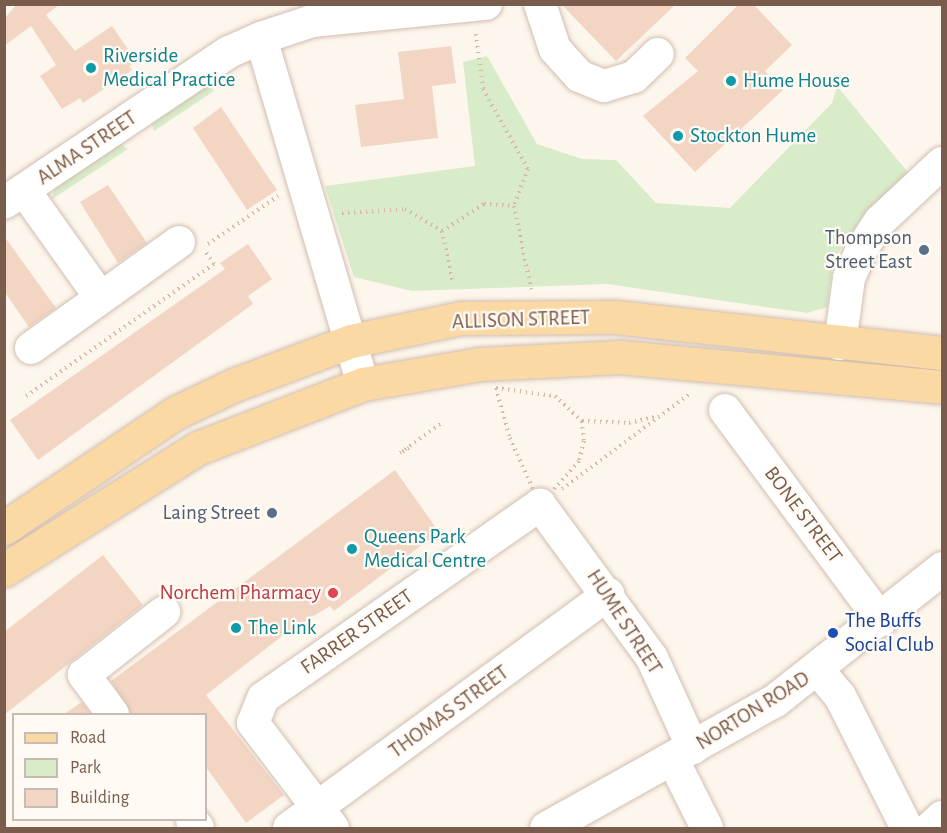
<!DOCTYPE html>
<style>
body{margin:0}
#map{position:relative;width:947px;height:833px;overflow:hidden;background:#fdf6ec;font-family:"Alegreya Sans",sans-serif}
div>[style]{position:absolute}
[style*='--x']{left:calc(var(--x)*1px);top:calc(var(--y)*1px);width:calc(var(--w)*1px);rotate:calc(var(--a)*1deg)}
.green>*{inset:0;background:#d8ecc9}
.building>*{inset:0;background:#f3d5c3}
.path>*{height:4px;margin-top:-2px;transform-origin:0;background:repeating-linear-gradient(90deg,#d9b8a5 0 1.5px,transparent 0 6px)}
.roads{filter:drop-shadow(0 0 2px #d1beb0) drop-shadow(0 0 2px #d1beb0)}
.minor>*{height:32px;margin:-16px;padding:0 16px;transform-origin:16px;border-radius:16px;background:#fff}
.tertiary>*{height:33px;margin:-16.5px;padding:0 16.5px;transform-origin:16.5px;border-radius:16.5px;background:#fff}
.primary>*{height:33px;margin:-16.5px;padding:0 16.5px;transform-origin:16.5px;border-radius:16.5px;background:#fbd9a5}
.dots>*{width:16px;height:16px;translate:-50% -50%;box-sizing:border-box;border:3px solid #fffaf3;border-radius:50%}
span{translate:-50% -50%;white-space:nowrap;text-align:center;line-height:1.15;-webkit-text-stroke:4.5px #fffaf3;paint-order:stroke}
.culture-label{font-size:21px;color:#0d838f}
.left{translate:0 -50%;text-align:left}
.street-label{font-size:21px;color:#7a5c4d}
.service-label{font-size:21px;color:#4e5e75}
.right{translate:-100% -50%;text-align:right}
.health-label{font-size:21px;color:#be3a42}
.transit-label{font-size:21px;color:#164399}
.frame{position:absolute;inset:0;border:6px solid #7a5c4d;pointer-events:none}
.legend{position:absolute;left:12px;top:713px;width:195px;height:108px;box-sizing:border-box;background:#fffaf3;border:2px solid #cabbb1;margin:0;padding:8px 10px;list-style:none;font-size:18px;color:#7a5c4d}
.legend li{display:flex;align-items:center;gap:12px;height:30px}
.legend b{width:30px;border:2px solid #cabbb1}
</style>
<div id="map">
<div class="green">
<i style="clip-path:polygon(487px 56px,537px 144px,582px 159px,616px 160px,656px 203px,730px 208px,832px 103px,837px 86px,910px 175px,863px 216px,834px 259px,827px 307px,807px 313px,607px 284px,412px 291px,354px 277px,325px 186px,475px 166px,463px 62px)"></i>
<i style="clip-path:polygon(208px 83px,214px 91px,154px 131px,151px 121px)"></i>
<i style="clip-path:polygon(119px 143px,128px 149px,51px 200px,56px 186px)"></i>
</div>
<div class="building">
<i style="clip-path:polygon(17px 4px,60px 4px,46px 15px,75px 51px,112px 26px,136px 61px,129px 66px,132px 70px,83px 103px,80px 98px,62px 109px,40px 76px,56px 65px,31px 26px,4px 46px,4px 19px)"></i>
<i style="clip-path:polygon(561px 4px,676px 4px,616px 61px)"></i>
<i style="clip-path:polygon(739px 4px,753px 4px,792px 45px,765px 71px,783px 90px,695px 172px,643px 116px,698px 71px,685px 58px)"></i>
<i style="clip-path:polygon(451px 46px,456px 83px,432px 86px,438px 138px,361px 147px,355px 105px,404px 99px,398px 52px)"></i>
<i style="clip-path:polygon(221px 107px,277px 190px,247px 210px,193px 128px)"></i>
<i style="clip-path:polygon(108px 185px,147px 243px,118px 263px,80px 202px)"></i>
<i style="clip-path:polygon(4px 236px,56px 308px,29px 327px,4px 291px)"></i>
<i style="clip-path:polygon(248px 244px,272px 279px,248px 296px,253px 304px,38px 460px,10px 420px,225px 269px,220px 263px)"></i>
<i style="clip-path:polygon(395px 470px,439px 532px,334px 611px,330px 606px,286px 633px,206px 695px,284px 795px,246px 823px,206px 767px,206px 714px,131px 714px,111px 681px)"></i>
<i style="clip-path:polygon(103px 555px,143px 605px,4px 715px,4px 632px)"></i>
<i style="clip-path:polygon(82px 702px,91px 714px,64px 714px)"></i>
</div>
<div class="path">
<i style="--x:476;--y:34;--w:55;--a:82.7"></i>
<i style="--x:483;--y:89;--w:92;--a:60.6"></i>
<i style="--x:528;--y:169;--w:40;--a:111"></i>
<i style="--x:514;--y:206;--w:85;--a:78.4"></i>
<i style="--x:342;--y:213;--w:63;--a:-3.6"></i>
<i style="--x:405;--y:209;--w:43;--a:30.7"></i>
<i style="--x:442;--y:231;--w:53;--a:78.1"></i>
<i style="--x:442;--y:231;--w:50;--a:-32.7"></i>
<i style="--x:484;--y:204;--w:30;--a:4"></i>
<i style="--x:208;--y:244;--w:85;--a:-34.4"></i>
<i style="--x:496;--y:388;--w:60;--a:7.7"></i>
<i style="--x:555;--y:396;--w:37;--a:43"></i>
<i style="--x:582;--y:421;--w:20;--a:84"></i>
<i style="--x:584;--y:441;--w:21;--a:104"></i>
<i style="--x:579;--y:461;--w:59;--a:131.6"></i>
<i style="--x:540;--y:505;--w:76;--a:-114.2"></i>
<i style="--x:509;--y:436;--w:50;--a:-105.2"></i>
<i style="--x:26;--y:396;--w:230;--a:-35.1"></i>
<i style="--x:214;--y:264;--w:14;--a:-124"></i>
<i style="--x:582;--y:421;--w:47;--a:2.4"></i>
<i style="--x:629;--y:423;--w:29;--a:-14"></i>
<i style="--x:409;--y:448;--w:10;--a:151"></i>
<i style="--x:400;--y:453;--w:53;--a:-35.8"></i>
<i style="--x:562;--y:489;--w:161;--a:-36.7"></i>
</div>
<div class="roads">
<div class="minor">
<i style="--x:540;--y:4;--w:47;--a:71.6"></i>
<i style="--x:555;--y:49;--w:36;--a:48"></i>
<i style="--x:579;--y:76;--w:27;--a:22"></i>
<i style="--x:604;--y:86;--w:31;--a:-17"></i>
<i style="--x:634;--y:77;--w:33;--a:-44"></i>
<i style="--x:261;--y:38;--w:361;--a:73.6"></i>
<i style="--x:24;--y:190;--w:131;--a:54.6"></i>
<i style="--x:4;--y:203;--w:271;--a:-33.9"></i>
<i style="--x:229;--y:52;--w:35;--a:-24"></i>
<i style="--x:261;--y:38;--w:54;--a:-18.4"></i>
<i style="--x:312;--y:21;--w:175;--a:-5.6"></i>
<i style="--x:840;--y:344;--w:67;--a:-82.2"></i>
<i style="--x:849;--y:278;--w:34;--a:-66"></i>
<i style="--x:863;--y:247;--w:31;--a:-57"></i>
<i style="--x:880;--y:221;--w:85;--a:-43.1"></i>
<i style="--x:31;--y:348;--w:182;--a:-35.6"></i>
<i style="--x:725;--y:410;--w:262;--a:53.4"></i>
<i style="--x:818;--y:670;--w:34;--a:50"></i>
<i style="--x:840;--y:696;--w:148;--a:63.1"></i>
<i style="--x:113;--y:714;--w:49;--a:-126.6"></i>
<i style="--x:84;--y:675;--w:102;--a:-38.2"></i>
<i style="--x:673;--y:760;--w:76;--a:63.4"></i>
<i style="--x:192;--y:820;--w:10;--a:53"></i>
<i style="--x:289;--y:828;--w:396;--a:-36.2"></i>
<i style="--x:333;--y:828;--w:132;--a:-127.3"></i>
<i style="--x:253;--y:723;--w:27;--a:-68"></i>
<i style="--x:263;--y:698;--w:338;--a:-34.9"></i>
<i style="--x:540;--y:505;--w:190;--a:53.8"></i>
<i style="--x:652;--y:658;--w:99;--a:65.5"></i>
<i style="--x:930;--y:828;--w:16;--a:-43"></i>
</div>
<div class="tertiary">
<i style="--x:546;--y:828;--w:262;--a:-29.2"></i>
<i style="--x:775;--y:700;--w:213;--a:-38.3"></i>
</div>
<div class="primary">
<i style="--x:4;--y:528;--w:206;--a:-33.9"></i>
<i style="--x:175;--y:413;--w:65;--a:-25.4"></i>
<i style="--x:234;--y:385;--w:125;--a:-20.6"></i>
<i style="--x:351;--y:341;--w:112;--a:-11.8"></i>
<i style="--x:461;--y:318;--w:155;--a:-0.4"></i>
<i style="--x:616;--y:317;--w:328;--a:6.3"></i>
<i style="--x:4;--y:570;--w:229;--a:-32.2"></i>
<i style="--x:198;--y:448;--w:177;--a:-21.2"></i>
<i style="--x:363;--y:384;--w:119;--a:-9.7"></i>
<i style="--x:480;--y:364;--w:140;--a:-2.9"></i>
<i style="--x:620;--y:357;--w:323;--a:5.3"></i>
</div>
</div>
<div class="dots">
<i style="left:91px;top:68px;background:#0f9aa8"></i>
<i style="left:731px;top:81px;background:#0f9aa8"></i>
<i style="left:678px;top:136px;background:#0f9aa8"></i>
<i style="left:924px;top:250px;background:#5c6f8a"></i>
<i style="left:272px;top:513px;background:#5c6f8a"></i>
<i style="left:352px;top:549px;background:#0f9aa8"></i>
<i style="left:333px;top:593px;background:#e0444e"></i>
<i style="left:236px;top:628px;background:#0f9aa8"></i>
<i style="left:833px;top:633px;background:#1a4fb4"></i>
</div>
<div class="culture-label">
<span class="left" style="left:103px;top:68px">Riverside<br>Medical Practice</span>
<span class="left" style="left:743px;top:81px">Hume House</span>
<span class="left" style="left:690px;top:136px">Stockton Hume</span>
<span class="left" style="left:364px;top:549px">Queens Park<br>Medical Centre</span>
<span class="left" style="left:248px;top:628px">The Link</span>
</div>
<div class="street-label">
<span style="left:87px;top:148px;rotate:-34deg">ALMA STREET</span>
<span style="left:521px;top:320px;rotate:-2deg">ALLISON STREET</span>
<span style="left:803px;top:515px;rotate:53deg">BONE STREET</span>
<span style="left:624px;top:622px;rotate:57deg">HUME STREET</span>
<span style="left:357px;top:632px;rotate:-35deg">FARRER STREET</span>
<span style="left:753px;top:711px;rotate:-32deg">NORTON ROAD</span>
<span style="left:449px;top:712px;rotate:-36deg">THOMAS STREET</span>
</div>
<div class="service-label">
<span class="right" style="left:912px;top:250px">Thompson<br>Street East</span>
<span class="right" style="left:260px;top:513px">Laing Street</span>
</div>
<div class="health-label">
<span class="right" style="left:321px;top:593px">Norchem Pharmacy</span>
</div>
<div class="transit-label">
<span class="left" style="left:845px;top:633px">The Buffs<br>Social Club</span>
</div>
<div class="frame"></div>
<ul class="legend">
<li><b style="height:8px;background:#fbd9a5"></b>Road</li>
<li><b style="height:16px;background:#d8ecc9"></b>Park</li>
<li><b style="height:16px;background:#f3d5c3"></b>Building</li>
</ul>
</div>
